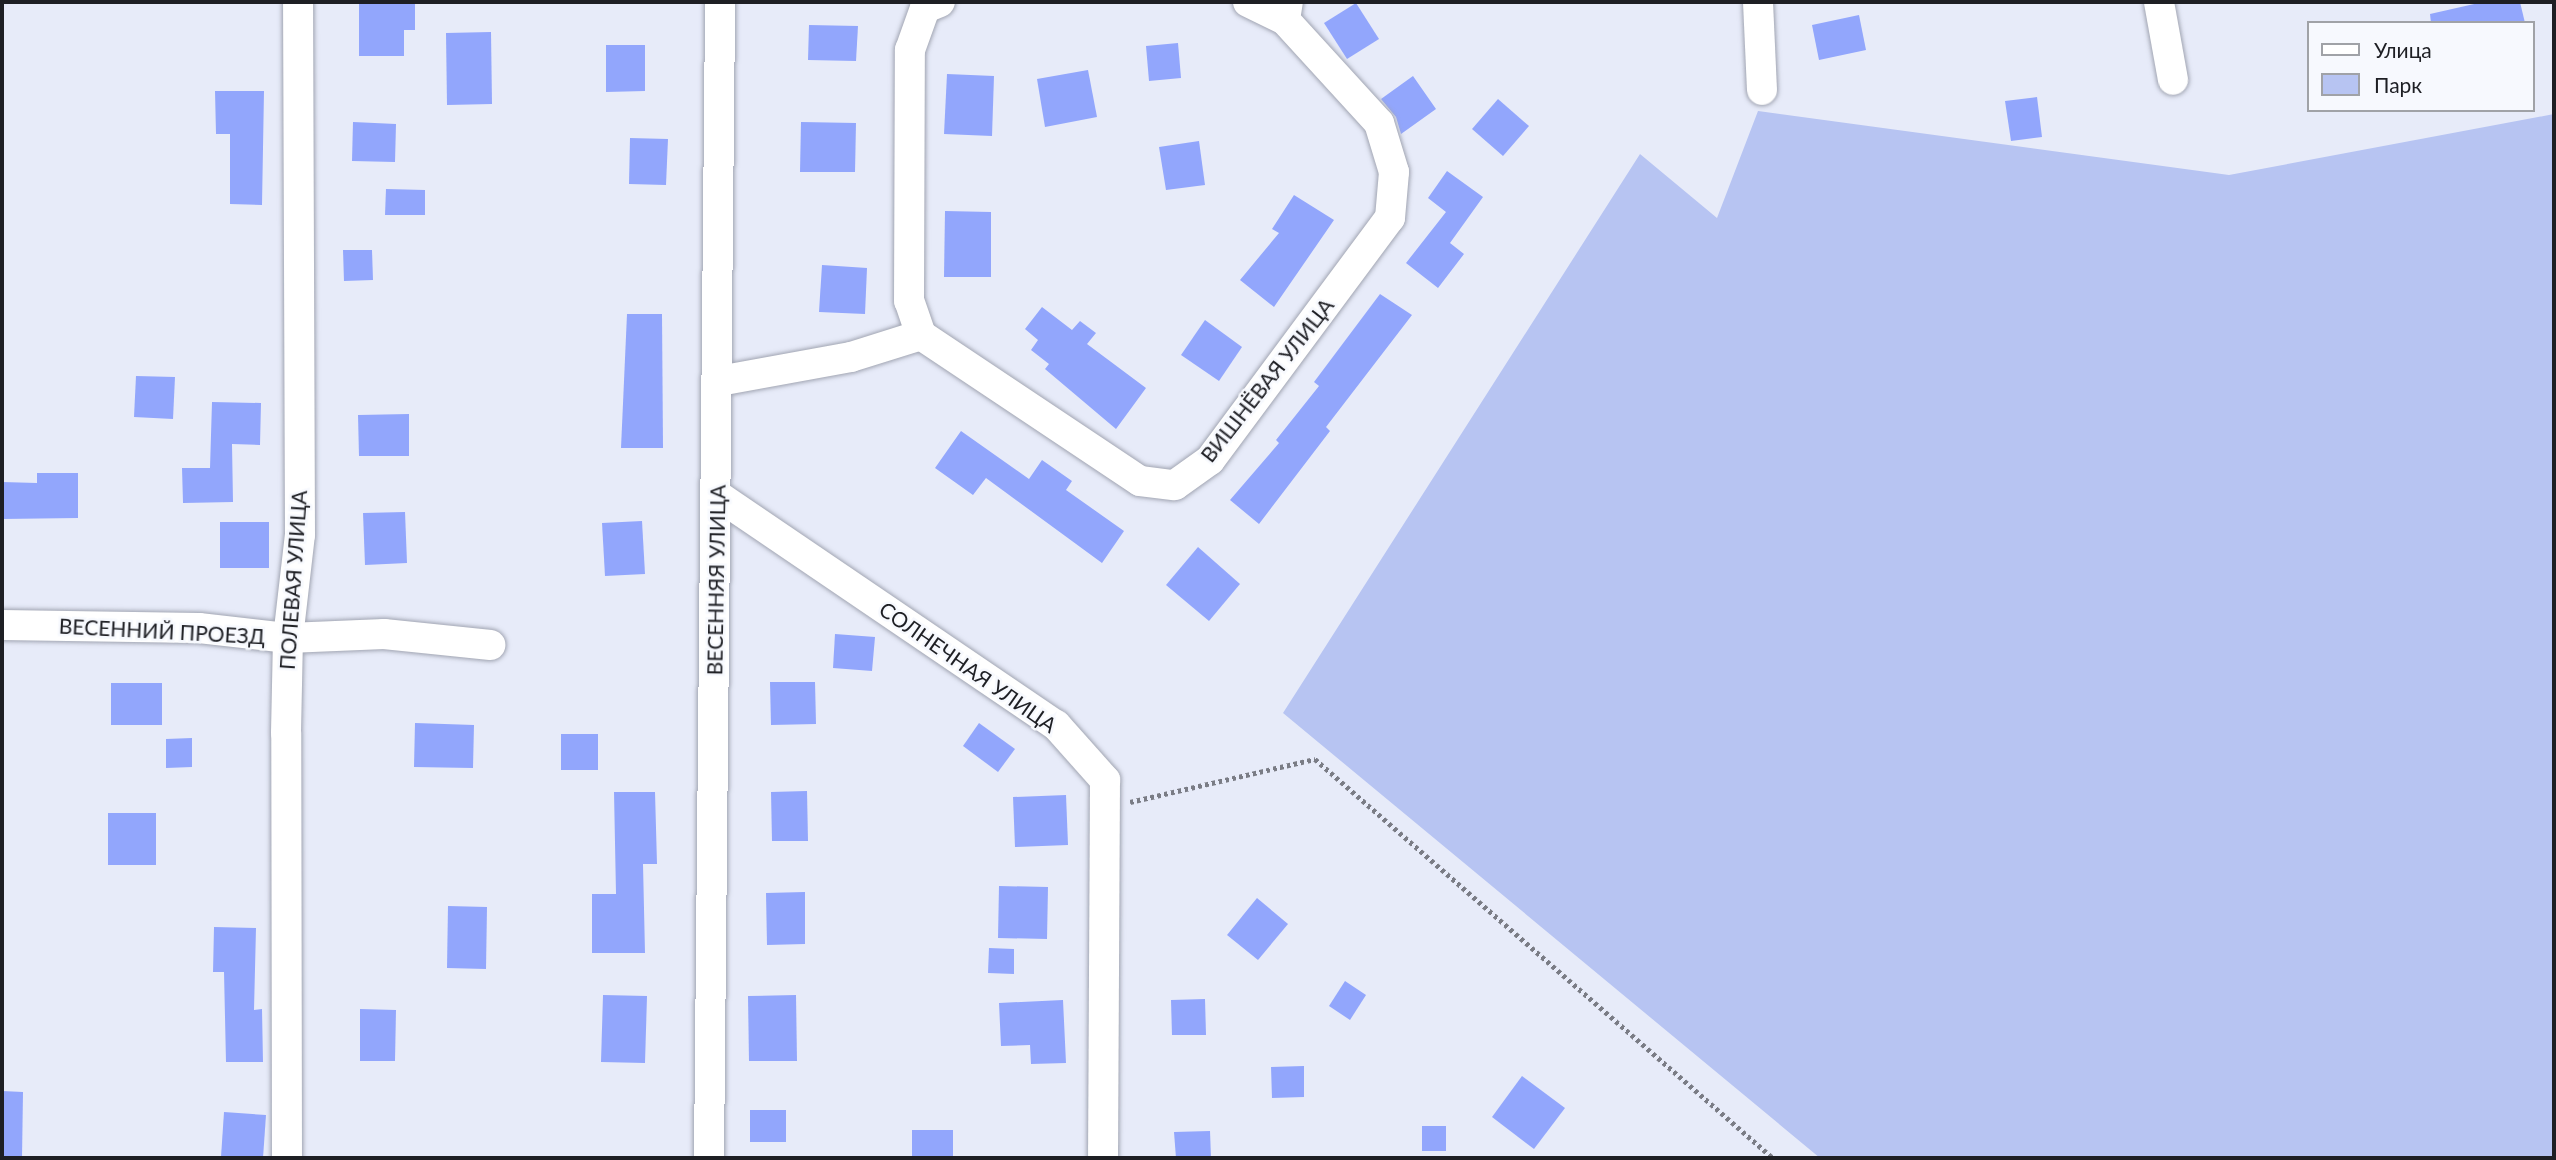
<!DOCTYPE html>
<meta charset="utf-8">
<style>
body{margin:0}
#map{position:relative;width:2556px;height:1160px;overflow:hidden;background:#e7ebf9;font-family:Lato,sans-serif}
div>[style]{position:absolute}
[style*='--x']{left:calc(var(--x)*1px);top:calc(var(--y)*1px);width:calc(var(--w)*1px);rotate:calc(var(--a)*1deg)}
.green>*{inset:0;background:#b7c4f2}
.building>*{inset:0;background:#92a6fc}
.path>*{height:4.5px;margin-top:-2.25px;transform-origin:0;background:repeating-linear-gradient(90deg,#7a7c85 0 3.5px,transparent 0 7px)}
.roads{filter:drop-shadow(0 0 2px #a1a5b2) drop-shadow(0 0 2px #a1a5b2)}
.street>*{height:30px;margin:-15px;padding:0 15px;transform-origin:15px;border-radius:15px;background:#fff}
span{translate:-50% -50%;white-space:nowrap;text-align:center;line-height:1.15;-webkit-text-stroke:5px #f7f9fe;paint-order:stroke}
.street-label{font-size:21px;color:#1e1f24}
.frame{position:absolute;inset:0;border:4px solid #1e1f24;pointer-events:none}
.legend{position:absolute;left:2307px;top:21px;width:228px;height:91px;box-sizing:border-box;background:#f7f9fe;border:2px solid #a0a2a7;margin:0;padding:9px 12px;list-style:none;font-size:21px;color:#1e1f24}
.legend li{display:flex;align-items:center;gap:14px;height:35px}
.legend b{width:35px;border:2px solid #a0a2a7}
</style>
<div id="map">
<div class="green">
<i style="clip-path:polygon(1758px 111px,2229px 175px,2554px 114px,2554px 1158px,1820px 1158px,1283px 713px,1640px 154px,1717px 218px)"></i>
</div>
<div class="building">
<i style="clip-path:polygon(359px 2px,415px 2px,415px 30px,404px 30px,404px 56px,359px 56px)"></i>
<i style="clip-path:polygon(2483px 2px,2520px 2px,2525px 23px,2431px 23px,2430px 14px)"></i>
<i style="clip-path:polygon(1356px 3px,1379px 39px,1347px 59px,1324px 23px)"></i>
<i style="clip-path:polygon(1859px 15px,1866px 50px,1819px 60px,1812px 25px)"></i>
<i style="clip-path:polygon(809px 25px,858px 26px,856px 61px,808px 60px)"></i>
<i style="clip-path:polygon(491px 32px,492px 104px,447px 105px,446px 33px)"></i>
<i style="clip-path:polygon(1178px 43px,1181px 78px,1149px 81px,1146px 46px)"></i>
<i style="clip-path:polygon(606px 45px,645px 45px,645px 91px,606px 92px)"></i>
<i style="clip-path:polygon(1088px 70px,1097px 117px,1045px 127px,1037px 79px)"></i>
<i style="clip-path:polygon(947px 74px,994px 76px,992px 136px,944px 134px)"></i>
<i style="clip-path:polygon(1413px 76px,1436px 109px,1401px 134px,1396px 117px,1381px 99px)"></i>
<i style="clip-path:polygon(215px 91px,264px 91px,262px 205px,230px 204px,230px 134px,216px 134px)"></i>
<i style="clip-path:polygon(2037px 97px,2042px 137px,2011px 141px,2005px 101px)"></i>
<i style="clip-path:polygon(1498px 99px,1529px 126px,1503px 156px,1472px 129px)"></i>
<i style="clip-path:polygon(353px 122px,396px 124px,395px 162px,352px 161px)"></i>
<i style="clip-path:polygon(801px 122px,856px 123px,855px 172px,800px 172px)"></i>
<i style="clip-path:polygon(630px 138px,668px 139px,666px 185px,629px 184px)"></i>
<i style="clip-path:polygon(1199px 141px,1205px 185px,1166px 190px,1159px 147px)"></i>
<i style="clip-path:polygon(1447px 171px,1483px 197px,1450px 243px,1464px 254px,1438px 288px,1406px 263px,1446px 212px,1428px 198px)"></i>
<i style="clip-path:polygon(386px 189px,425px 190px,425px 215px,385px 215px)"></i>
<i style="clip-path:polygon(1294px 195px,1334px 220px,1274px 307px,1240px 280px,1279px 233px,1272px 229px)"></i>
<i style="clip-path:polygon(945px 211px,991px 212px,991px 277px,944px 277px)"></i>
<i style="clip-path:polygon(343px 250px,372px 250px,373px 280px,344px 281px)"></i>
<i style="clip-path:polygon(822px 265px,867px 268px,865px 314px,819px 312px)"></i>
<i style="clip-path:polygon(1380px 294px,1412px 315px,1326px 427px,1330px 431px,1259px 524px,1230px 500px,1279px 443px,1276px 440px,1319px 386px,1314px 382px)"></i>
<i style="clip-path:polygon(1042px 307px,1072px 330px,1080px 321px,1096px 333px,1087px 344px,1146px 388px,1116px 429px,1045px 369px,1049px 364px,1031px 350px,1038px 340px,1025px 329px)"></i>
<i style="clip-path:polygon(627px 314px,662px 314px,663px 448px,621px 448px)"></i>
<i style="clip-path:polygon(1205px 320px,1242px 347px,1219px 381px,1181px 355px)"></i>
<i style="clip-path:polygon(136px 376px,175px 377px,173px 419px,134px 417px)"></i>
<i style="clip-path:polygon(212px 402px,261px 403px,260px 445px,232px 444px,233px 502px,183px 503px,182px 468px,210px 468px)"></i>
<i style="clip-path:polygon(409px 414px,409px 456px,359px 456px,358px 415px)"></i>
<i style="clip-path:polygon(961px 431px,1029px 479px,1042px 460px,1072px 481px,1066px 490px,1124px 531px,1102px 563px,986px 478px,973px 495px,935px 468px)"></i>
<i style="clip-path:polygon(37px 473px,78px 473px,78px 518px,2px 519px,2px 482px,37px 483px)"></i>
<i style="clip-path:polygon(405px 512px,407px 563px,365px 565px,363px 513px)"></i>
<i style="clip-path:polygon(642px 521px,645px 574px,605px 576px,602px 523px)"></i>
<i style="clip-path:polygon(220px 522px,269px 522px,269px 568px,220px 568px)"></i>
<i style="clip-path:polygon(1198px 547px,1240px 584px,1209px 621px,1166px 585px)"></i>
<i style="clip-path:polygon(835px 634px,875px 637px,872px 671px,833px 668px)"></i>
<i style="clip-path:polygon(770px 682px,815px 682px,816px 724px,771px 725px)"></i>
<i style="clip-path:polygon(111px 683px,162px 683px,162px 725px,111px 725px)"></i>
<i style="clip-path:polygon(415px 723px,474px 725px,473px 768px,414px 767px)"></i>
<i style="clip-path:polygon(979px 723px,1015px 749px,998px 772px,963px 746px)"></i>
<i style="clip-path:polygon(561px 734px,598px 734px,598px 770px,561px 770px)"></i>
<i style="clip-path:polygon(192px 738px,192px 767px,166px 768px,166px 739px)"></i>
<i style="clip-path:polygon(807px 791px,808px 841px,772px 841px,771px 792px)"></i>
<i style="clip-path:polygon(614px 792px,655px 792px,657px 864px,643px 864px,645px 953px,592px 953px,592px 894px,616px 894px)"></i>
<i style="clip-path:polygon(1066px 795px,1068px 845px,1015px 847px,1013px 797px)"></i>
<i style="clip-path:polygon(108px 813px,156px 813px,156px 865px,108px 865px)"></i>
<i style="clip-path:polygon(999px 886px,1048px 887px,1047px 939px,998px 938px)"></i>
<i style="clip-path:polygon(805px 892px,805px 944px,767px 945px,766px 893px)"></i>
<i style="clip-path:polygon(1257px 898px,1288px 924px,1258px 960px,1227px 935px)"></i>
<i style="clip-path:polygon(448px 906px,487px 907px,486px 969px,447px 968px)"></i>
<i style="clip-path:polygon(214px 927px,256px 928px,254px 1010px,262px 1009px,263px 1062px,226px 1062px,224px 972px,213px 972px)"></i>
<i style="clip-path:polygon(989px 948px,1014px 949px,1014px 974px,988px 973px)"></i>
<i style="clip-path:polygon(1345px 981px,1366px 995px,1350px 1020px,1329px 1006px)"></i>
<i style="clip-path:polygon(603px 995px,647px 996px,645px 1063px,601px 1062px)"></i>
<i style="clip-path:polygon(796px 995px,797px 1061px,749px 1061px,748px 996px)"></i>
<i style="clip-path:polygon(1205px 999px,1206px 1035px,1172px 1035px,1171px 1000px)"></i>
<i style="clip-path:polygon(1063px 1000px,1066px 1063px,1031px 1064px,1030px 1045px,1001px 1046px,999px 1003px)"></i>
<i style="clip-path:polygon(360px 1009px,396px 1010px,395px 1061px,360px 1061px)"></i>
<i style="clip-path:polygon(1304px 1066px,1304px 1097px,1272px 1098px,1271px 1067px)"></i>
<i style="clip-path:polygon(1522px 1076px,1565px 1108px,1534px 1149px,1492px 1117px)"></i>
<i style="clip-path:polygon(2px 1091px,23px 1092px,22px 1158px,2px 1158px)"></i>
<i style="clip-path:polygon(750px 1110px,786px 1110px,786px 1142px,750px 1142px)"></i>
<i style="clip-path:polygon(224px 1112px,266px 1115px,263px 1158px,221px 1157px)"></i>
<i style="clip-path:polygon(1422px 1126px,1446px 1126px,1446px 1151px,1422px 1151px)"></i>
<i style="clip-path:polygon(912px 1130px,953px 1130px,953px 1158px,912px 1158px)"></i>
<i style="clip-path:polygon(1210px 1131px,1211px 1158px,1176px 1158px,1174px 1132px)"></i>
</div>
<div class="path">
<i style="--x:1130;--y:802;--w:190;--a:-13.1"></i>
<i style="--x:1315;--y:759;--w:607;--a:41.06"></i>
</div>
<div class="roads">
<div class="street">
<i style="--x:1248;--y:2;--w:41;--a:25.9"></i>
<i style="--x:1285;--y:20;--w:18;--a:-81"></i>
<i style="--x:1758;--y:2;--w:88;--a:87.4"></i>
<i style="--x:2159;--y:2;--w:79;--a:79.8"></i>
<i style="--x:921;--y:335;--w:263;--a:33.7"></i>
<i style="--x:1140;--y:481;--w:35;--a:7"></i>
<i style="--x:1175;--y:485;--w:43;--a:-35.5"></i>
<i style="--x:1210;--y:460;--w:302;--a:-53.4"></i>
<i style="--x:1390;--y:218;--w:46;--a:-85"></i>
<i style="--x:1394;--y:172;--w:51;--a:-107"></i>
<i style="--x:1379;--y:123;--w:139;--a:-132.4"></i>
<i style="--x:719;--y:381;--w:134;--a:-10.3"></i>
<i style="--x:851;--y:357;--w:73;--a:-17.4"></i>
<i style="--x:921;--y:335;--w:36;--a:-109"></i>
<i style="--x:909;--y:301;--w:251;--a:-89.8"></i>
<i style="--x:910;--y:50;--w:45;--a:-70.3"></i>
<i style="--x:925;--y:8;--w:16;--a:-22"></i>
<i style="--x:717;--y:495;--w:410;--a:34.2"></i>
<i style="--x:1056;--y:725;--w:74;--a:48.3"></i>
<i style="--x:1105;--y:780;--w:378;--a:90.3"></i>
<i style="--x:2;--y:625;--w:197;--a:0.9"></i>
<i style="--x:199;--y:628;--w:90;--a:6.4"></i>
<i style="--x:288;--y:638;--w:96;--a:-2.4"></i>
<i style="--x:384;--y:634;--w:107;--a:5.9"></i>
<i style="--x:287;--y:1158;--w:425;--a:-90.1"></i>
<i style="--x:286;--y:733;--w:95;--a:-88.8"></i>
<i style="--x:288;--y:638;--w:104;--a:-83.4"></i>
<i style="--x:300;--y:535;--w:533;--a:-90.21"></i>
<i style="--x:709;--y:1158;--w:1156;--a:-89.45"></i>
</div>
</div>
<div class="street-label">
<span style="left:1267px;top:380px;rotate:-52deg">ВИШНЁВАЯ УЛИЦА</span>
<span style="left:293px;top:580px;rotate:-86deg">ПОЛЕВАЯ УЛИЦА</span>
<span style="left:716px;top:580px;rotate:-89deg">ВЕСЕННЯЯ УЛИЦА</span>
<span style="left:162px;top:631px;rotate:3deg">ВЕСЕННИЙ ПРОЕЗД</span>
<span style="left:968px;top:667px;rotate:35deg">СОЛНЕЧНАЯ УЛИЦА</span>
</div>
<div class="frame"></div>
<ul class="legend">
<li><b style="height:9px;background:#fff"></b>Улица</li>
<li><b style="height:19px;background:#b7c4f2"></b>Парк</li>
</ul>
</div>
